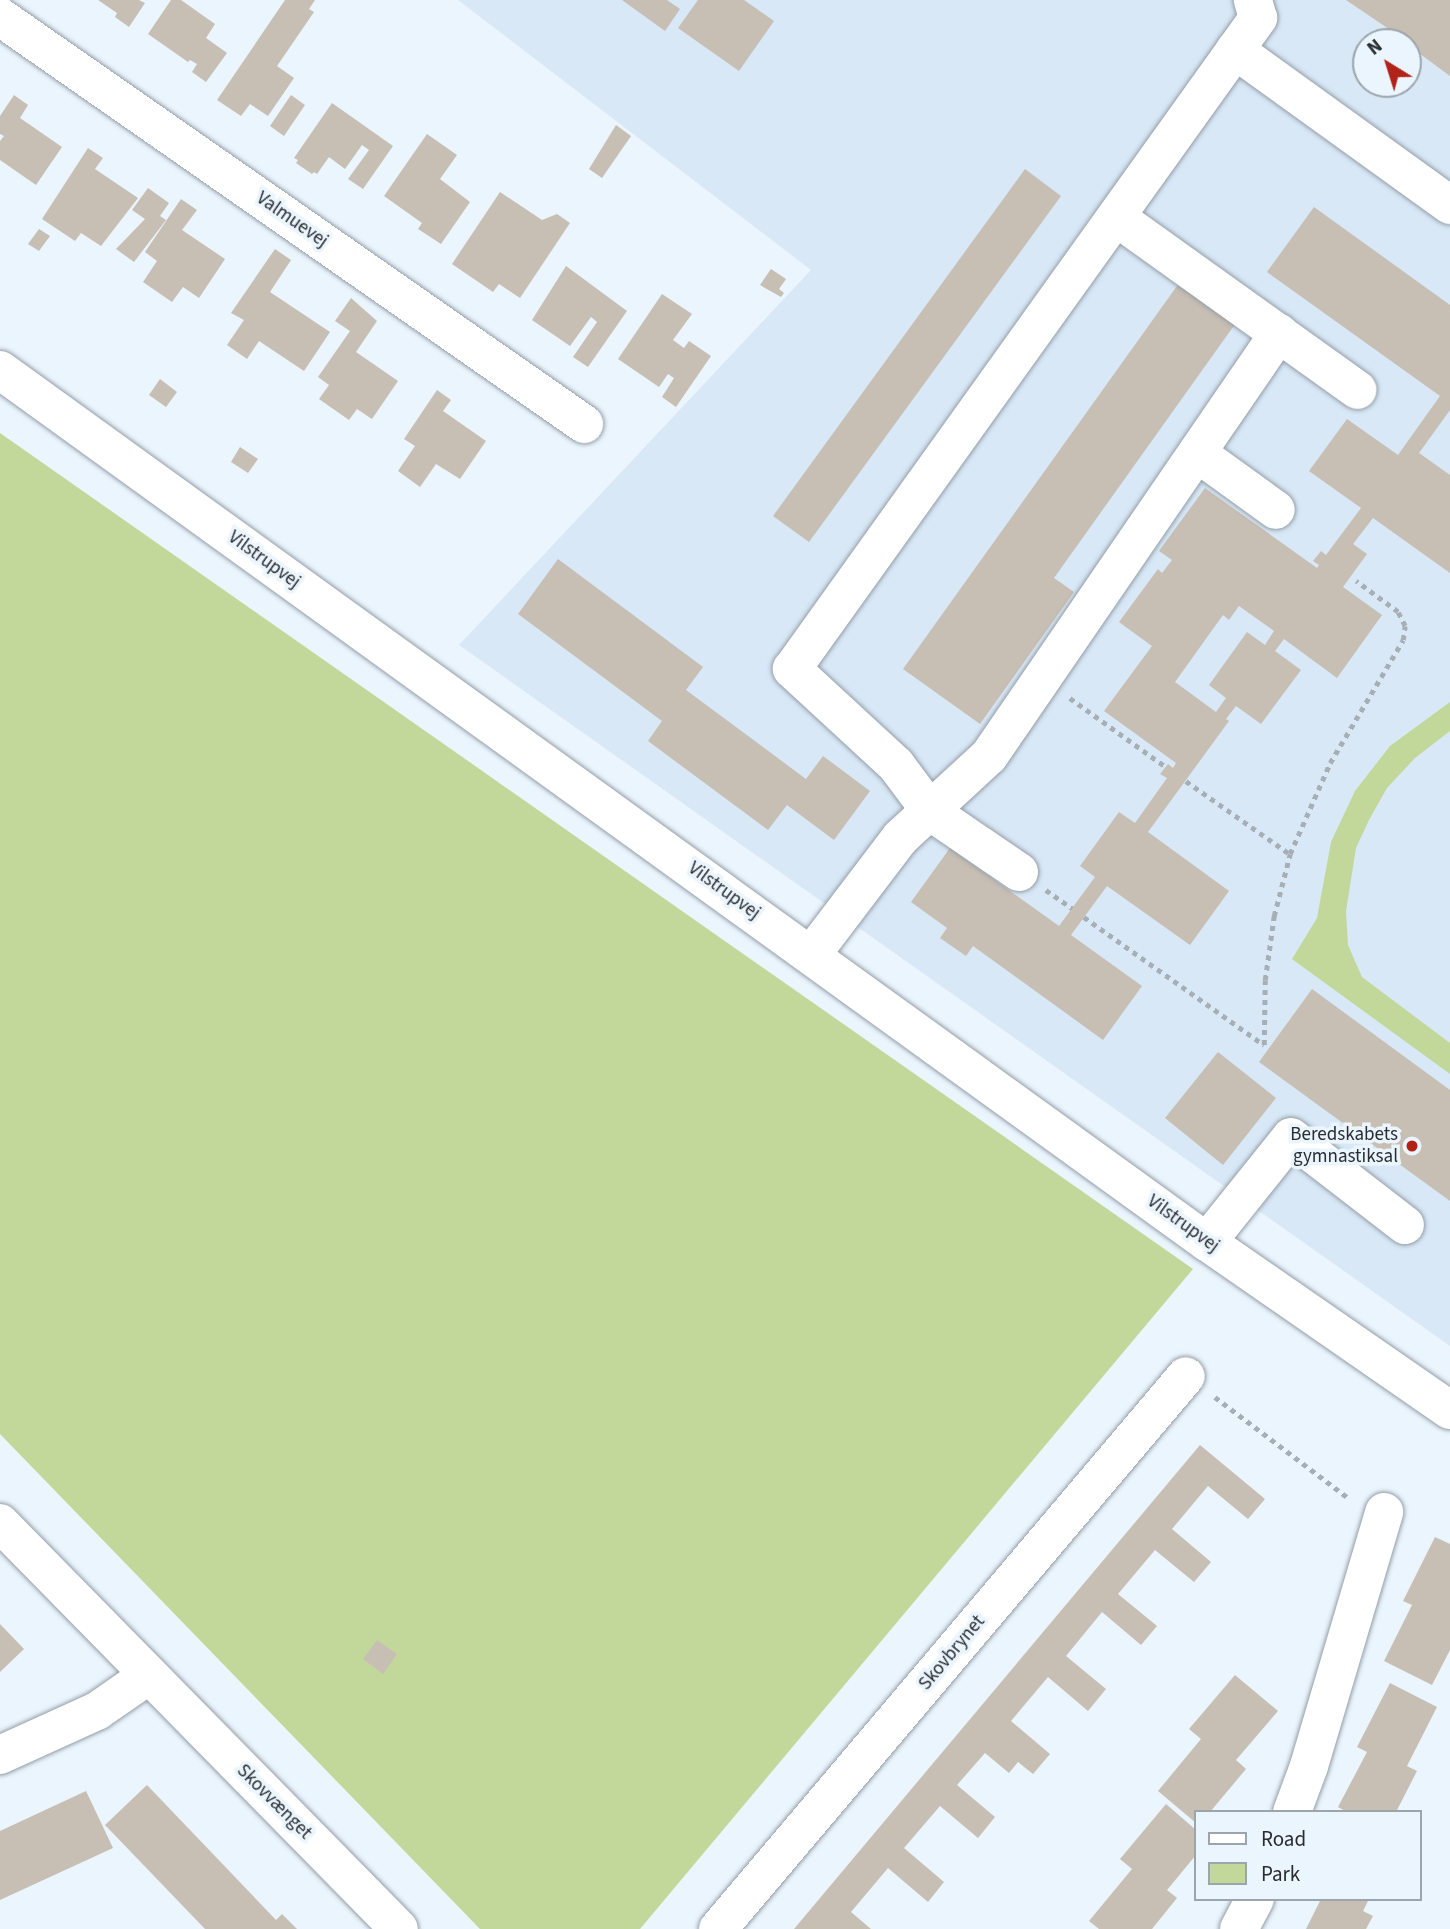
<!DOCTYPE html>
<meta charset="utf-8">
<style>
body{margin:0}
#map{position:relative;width:1450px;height:1929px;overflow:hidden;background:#ebf5fe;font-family:"Source Sans 3",sans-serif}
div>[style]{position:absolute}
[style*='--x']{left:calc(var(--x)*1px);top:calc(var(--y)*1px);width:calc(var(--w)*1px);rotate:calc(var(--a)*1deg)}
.built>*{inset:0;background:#d8e8f7}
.green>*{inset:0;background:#c2d89a}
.building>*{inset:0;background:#c7beb4}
.path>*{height:4.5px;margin-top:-2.25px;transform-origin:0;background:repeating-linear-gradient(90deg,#a7afb6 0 5px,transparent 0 10px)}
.roads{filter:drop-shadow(0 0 2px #949ea6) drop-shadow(0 0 2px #949ea6)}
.minor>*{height:38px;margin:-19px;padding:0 19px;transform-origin:19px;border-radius:19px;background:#fff}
.dots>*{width:19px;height:19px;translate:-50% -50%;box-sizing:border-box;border:4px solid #ebf5fe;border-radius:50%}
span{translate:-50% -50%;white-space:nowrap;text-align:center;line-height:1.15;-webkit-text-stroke:7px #ebf5fe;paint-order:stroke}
.street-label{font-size:19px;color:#292c30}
.poi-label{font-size:19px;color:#292c30}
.right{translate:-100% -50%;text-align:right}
.legend{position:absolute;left:1194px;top:1810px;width:228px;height:91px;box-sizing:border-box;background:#ebf5fe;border:2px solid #9da5ac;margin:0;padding:9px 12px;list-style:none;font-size:21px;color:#292c30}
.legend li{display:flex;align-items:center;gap:14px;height:35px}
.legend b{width:35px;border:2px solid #9da5ac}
.north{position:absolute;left:1352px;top:28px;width:70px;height:70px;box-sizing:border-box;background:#ebf5fe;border:2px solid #9da5ac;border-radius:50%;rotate:322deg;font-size:19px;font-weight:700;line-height:28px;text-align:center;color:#292c30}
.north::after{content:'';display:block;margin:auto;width:24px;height:32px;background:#b12218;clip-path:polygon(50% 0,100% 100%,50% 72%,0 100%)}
</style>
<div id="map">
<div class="built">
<i style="clip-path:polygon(evenodd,458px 0,1450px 0,1450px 1346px,459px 645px,811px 270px,458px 0,1366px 42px,1408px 42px,1408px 84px,1366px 84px,1366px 42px)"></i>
</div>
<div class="green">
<i style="clip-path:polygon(0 433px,1193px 1269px,640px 1929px,480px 1929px,0 1434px)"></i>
<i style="clip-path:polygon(1450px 702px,1450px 731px,1415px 758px,1387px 788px,1369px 820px,1356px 848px,1346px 911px,1348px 945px,1362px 977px,1450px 1043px,1450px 1074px,1292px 959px,1317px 918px,1331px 842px,1355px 791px,1390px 746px)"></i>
</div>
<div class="building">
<i style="clip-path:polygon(98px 0,139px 0,145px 3px,129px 27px,115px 17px,117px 13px)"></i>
<i style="clip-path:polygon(171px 0,181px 0,215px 24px,206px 38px,227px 53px,206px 82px,192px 72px,197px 64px,190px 60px,188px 62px,148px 34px)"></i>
<i style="clip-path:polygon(285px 0,315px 0,309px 9px,314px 12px,277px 66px,294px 78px,268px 116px,250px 104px,241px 116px,217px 100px)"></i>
<i style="clip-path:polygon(622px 0,667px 0,680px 9px,665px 31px)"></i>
<i style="clip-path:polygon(698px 0,744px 0,774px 21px,739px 71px,678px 28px)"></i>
<i style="clip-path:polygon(1346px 0,1450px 0,1450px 76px,1408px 45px,1408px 42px)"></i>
<i style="clip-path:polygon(14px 95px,28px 105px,20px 118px,62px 147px,36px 185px,0 160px,0 141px,4px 136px,0 134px,0 116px)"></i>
<i style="clip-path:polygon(291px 95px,305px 105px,284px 136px,270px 126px)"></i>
<i style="clip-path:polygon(332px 103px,393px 146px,363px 189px,348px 179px,369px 150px,362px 145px,345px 169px,329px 157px,317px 174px,314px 172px,312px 174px,296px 163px,298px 160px,294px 158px)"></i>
<i style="clip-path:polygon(616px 125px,631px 136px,602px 178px,589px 169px)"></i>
<i style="clip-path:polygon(427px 134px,457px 155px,440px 179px,470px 202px,441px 244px,418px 229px,422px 223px,384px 196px)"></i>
<i style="clip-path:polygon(88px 148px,103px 158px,95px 169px,138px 198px,101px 246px,81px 233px,75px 241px,42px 219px)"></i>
<i style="clip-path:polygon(1025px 169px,1061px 196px,809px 542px,773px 516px)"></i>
<i style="clip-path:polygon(148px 188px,169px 203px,160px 216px,166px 220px,134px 262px,116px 249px,145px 219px,132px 210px)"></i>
<i style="clip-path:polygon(500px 192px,542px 220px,557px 214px,570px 223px,520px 298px,499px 284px,493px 292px,452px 264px)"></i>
<i style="clip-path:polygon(181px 199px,197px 210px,182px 230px,225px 259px,199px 298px,183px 287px,172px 302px,143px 282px,157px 261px,145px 252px)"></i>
<i style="clip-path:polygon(evenodd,1314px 207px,1450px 305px,1450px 410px,1419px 453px,1450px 475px,1450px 573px,1373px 518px,1353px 544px,1367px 554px,1343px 587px,1382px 615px,1337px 678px,1284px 639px,1275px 651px,1301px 670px,1261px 724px,1236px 706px,1226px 719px,1229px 721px,1148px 832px,1229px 891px,1190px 945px,1107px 886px,1071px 935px,1142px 986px,1103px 1040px,973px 946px,966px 956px,940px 938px,947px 928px,911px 902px,950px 848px,1059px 926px,1095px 877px,1080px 866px,1119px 812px,1135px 823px,1167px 778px,1160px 774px,1168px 764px,1173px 768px,1176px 763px,1104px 711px,1152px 646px,1119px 622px,1158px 569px,1162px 573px,1172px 560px,1159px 551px,1205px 488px,1317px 568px,1319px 565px,1313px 561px,1321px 551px,1326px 555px,1361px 508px,1309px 471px,1347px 419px,1398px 455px,1440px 396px,1267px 272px,1314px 207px,1239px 606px,1274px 631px,1265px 645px,1247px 632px,1209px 685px,1226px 698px,1216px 712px,1175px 682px,1223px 615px,1229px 620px,1239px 606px)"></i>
<i style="clip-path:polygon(39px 229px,50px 236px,39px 251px,28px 244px)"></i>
<i style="clip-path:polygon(275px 249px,291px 260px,270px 292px,330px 332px,304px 371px,259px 341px,247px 359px,227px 345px,244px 320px,231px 313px)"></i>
<i style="clip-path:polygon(566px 266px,627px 311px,588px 367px,573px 357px,597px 322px,591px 317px,570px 346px,532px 320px)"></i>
<i style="clip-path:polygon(771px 269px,786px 279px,779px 289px,784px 293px,781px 297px,760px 285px)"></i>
<i style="clip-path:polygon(1182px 279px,1238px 320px,1054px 578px,1074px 592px,980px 724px,903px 669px)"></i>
<i style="clip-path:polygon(662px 294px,692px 314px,673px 340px,684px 348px,689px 341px,711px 356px,676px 407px,662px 397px,674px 378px,668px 374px,659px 387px,618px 359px)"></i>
<i style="clip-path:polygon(351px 298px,377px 321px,356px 352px,398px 381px,372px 419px,357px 409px,349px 420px,319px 399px,329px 385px,318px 377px,350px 331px,335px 321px)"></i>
<i style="clip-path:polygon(160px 379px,177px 392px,166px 407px,149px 395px)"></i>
<i style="clip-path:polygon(437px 390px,451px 400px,443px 411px,486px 441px,460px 479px,436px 464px,420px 487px,398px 471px,415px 446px,404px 439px)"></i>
<i style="clip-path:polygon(240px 447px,258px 459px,248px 473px,231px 462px)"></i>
<i style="clip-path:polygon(558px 559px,703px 667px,686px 690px,806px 779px,823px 756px,870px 791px,834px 840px,787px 805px,768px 830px,648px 741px,662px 721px,518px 614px)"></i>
<i style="clip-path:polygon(1312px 989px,1450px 1090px,1450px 1201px,1259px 1062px)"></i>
<i style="clip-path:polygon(1218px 1052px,1276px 1098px,1223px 1165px,1165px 1118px)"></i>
<i style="clip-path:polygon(1200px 1445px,1265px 1499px,1248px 1519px,1208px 1486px,1172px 1529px,1211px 1562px,1194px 1582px,1155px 1550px,1118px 1594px,1157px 1626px,1141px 1645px,1102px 1612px,1066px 1656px,1106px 1689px,1088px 1711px,1048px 1677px,1011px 1721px,1050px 1754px,1033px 1774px,1018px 1762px,1009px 1773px,985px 1753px,957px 1785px,995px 1817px,978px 1838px,940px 1806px,904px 1848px,944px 1882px,928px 1902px,888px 1868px,851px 1912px,871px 1929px,794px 1929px)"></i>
<i style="clip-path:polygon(1435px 1537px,1450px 1544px,1450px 1650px,1432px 1685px,1384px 1661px,1412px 1605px,1403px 1601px)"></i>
<i style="clip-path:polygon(0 1624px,24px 1649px,0 1672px)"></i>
<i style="clip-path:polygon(377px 1640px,397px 1654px,383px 1674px,363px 1659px)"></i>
<i style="clip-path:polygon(1235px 1675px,1278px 1711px,1236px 1760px,1246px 1769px,1210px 1812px,1196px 1812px,1196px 1823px,1158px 1791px,1201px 1739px,1189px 1729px)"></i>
<i style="clip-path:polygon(1390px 1683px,1437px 1707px,1407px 1766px,1417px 1771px,1396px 1812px,1347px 1812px,1338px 1807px,1367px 1752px,1357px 1747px)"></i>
<i style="clip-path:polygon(147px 1785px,276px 1920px,282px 1914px,297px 1929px,205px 1929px,105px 1825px)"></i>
<i style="clip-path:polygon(86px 1791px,113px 1848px,0 1900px,0 1831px)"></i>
<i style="clip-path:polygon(1166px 1804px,1196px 1830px,1196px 1855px,1167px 1890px,1177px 1898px,1152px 1929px,1099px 1929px,1089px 1921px,1132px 1869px,1120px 1859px)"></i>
<i style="clip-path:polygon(1321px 1899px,1369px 1899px,1363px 1911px,1373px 1916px,1366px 1929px,1306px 1929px)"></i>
</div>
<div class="path">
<i style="--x:1070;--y:698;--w:118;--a:35.7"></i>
<i style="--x:1186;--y:781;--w:127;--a:35.1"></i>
<i style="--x:1046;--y:890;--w:32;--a:35"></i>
<i style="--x:1084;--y:917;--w:221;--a:35.4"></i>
<i style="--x:1264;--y:1045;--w:65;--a:-89.1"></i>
<i style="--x:1265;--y:980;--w:65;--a:-82"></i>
<i style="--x:1274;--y:916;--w:64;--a:-75.5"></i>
<i style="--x:1290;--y:854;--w:99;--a:-66.3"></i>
<i style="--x:1330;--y:763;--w:143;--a:-59.3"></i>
<i style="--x:1403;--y:640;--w:14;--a:-82"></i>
<i style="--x:1405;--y:626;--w:16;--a:-117"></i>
<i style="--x:1398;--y:612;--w:52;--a:-143.6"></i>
<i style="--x:1215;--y:1397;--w:169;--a:37.1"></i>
</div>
<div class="roads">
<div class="minor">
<i style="--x:0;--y:17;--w:712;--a:34.87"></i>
<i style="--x:1235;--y:50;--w:265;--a:35.8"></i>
<i style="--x:1116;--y:217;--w:297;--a:35.6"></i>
<i style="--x:0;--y:370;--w:1489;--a:35.85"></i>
<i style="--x:1207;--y:1242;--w:295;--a:34.7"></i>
<i style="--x:1197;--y:453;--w:97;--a:35.8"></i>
<i style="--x:1019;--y:872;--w:107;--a:-145.7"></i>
<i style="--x:931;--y:812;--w:59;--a:-126.7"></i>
<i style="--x:896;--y:765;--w:142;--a:-137.3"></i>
<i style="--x:792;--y:669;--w:801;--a:-54.4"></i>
<i style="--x:1258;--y:18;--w:19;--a:-106"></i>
<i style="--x:812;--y:954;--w:146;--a:-52.8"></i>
<i style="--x:900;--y:838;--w:121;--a:-42.7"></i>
<i style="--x:989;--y:756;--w:513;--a:-55.57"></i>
<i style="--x:1207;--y:1242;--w:134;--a:-51.3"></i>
<i style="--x:1291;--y:1137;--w:144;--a:37.7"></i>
<i style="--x:0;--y:1523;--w:569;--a:45.5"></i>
<i style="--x:0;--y:1755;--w:107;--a:-24.4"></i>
<i style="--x:97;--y:1711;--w:63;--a:-34.7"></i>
<i style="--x:1292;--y:1812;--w:49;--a:-69.7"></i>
<i style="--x:1309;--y:1766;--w:265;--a:-73.5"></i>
<i style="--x:718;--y:1929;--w:724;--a:-49.76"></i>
<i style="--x:1239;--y:1929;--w:34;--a:-62"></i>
</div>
</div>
<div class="dots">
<i style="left:1412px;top:1146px;background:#b12218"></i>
</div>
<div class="street-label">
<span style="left:292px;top:220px;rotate:35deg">Valmuevej</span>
<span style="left:264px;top:560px;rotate:36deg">Vilstrupvej</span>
<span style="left:724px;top:891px;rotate:36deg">Vilstrupvej</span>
<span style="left:1183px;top:1224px;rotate:36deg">Vilstrupvej</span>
<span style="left:952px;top:1653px;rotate:-50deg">Skovbrynet</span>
<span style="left:274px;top:1802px;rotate:45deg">Skovvænget</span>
</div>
<div class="poi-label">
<span class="right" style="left:1398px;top:1146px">Beredskabets<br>gymnastiksal</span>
</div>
<ul class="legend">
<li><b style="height:9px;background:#fff"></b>Road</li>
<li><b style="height:19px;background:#c2d89a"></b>Park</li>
</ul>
<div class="north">N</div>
</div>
